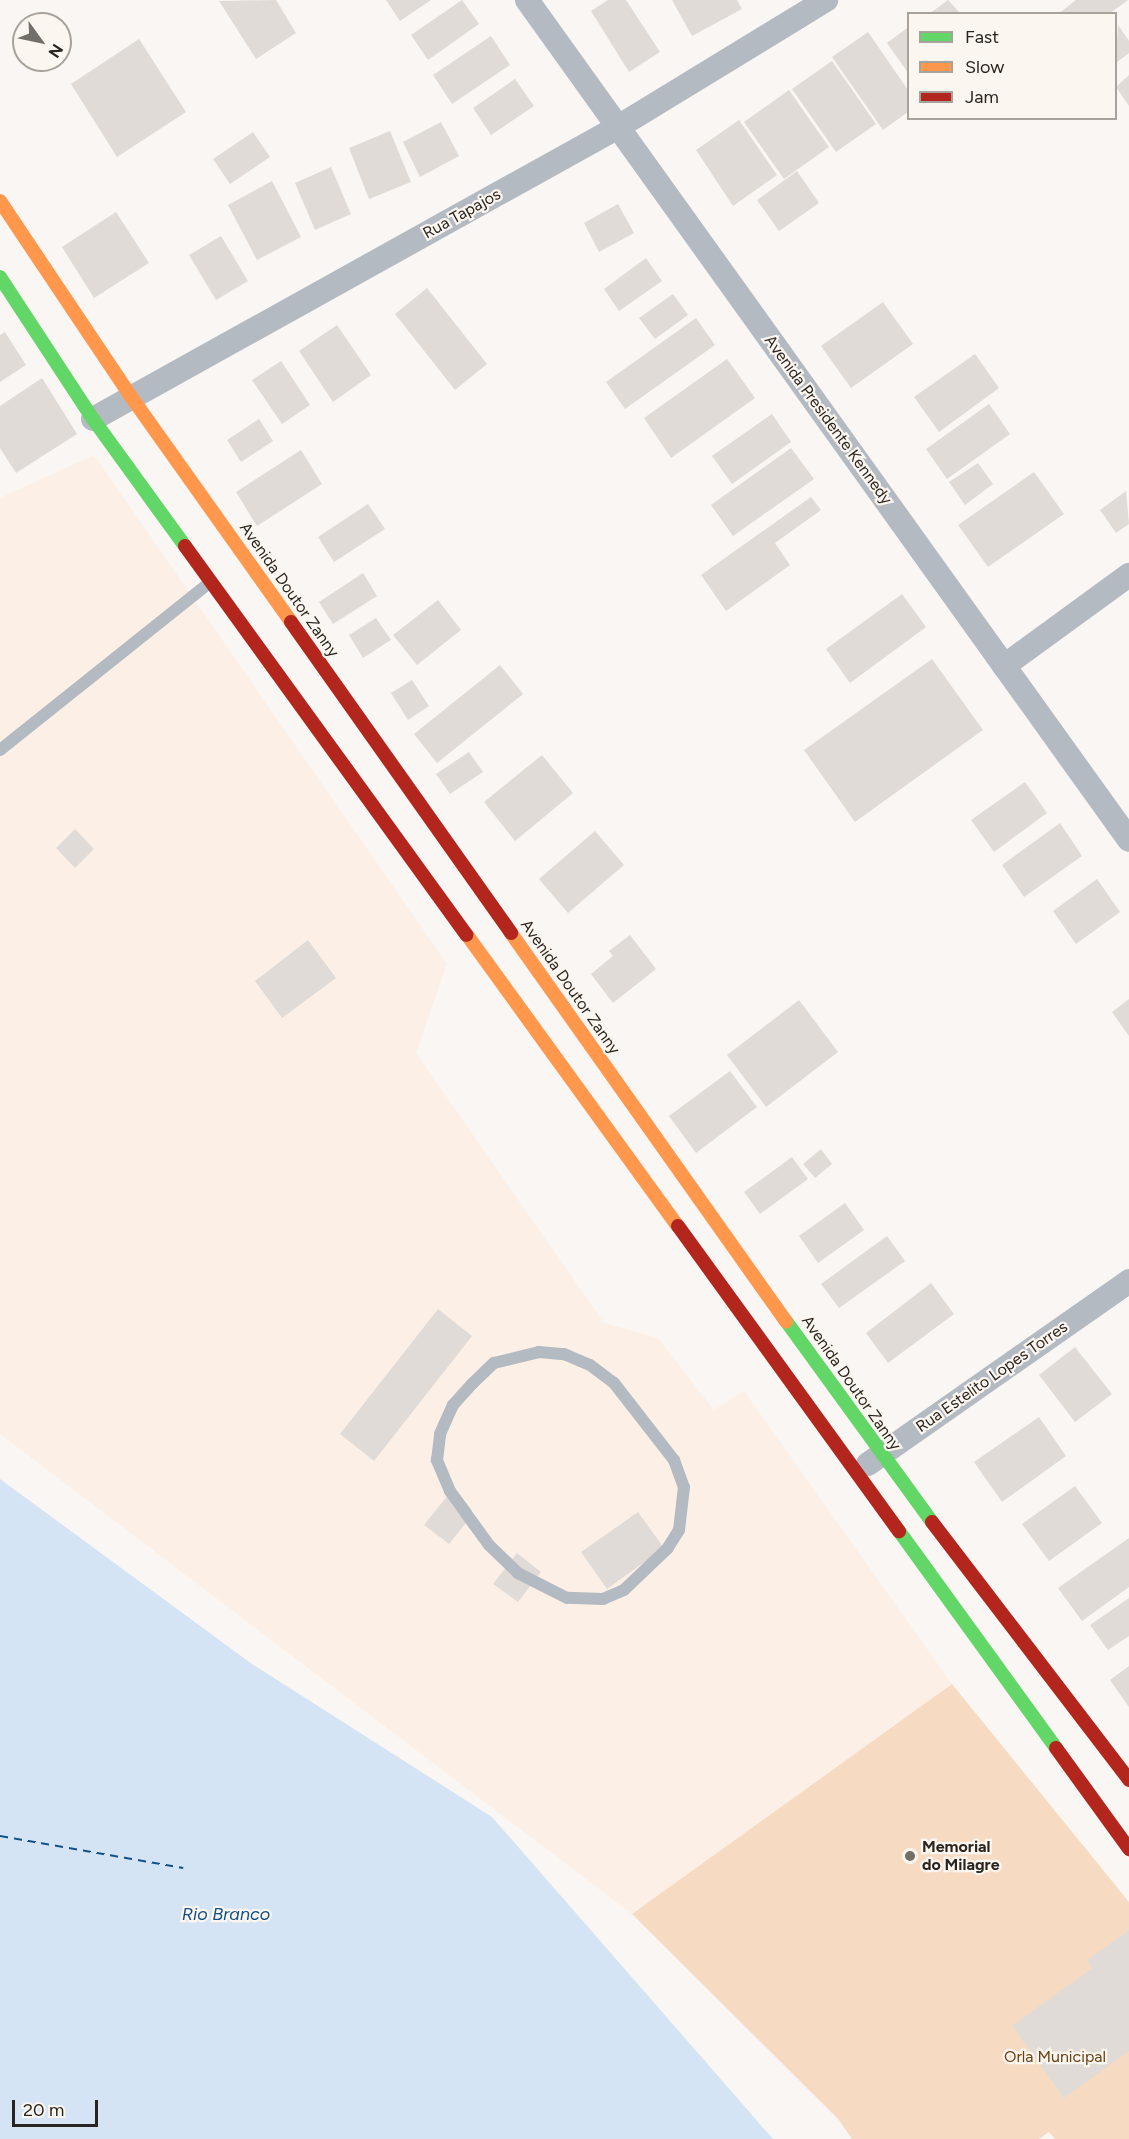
<!DOCTYPE html>
<style>
body{margin:0}
#map{position:relative;width:1129px;height:2139px;overflow:hidden;background:#f9f6f3;font-family:Figtree,sans-serif}
div>[style]{position:absolute}
[style*='--x']{left:calc(var(--x)*1px);top:calc(var(--y)*1px);width:calc(var(--w)*1px);rotate:calc(var(--a)*1deg)}
.built>*{inset:0;background:#fcf0e6}
.green>*{inset:0;background:#f6dbc2}
.water>*{inset:0;background:#d4e4f4}
.ferry>*{height:1.5px;margin-top:-0.75px;transform-origin:0;background:repeating-linear-gradient(90deg,#105088 0 8px,transparent 0 14px)}
.building>*{inset:0;background:#e0dbd7}
.lane>*{height:12px;margin:-6px;padding:0 6px;transform-origin:6px;border-radius:6px;background:#b3bac2}
.street>*{height:24px;margin:-12px;padding:0 12px;transform-origin:12px;border-radius:12px;background:#b3bac2}
.fast>*{height:14px;margin:-7px;padding:0 7px;transform-origin:7px;border-radius:7px;background:#63d668}
.slow>*{height:14px;margin:-7px;padding:0 7px;transform-origin:7px;border-radius:7px;background:#ff974d}
.jam>*{height:14px;margin:-7px;padding:0 7px;transform-origin:7px;border-radius:7px;background:#b3261e}
.dots>*{width:16px;height:16px;translate:-50% -50%;box-sizing:border-box;border:3px solid #fcf6f0;border-radius:50%}
span{translate:-50% -50%;white-space:nowrap;text-align:center;line-height:1.15;-webkit-text-stroke:4.5px #fcf6f0;paint-order:stroke}
.street-label{font-size:16px;color:#2a241f}
.poi-label{font-size:16px;color:#2a241f;font-weight:700}
.left{translate:0 -50%;text-align:left}
.park-label{font-size:16px;color:#6a4010}
.water-label{font-size:18px;color:#105088;font-style:italic}
.legend{position:absolute;left:907px;top:12px;width:210px;height:108px;box-sizing:border-box;background:#fcf6f0;border:2px solid #a8a29c;margin:0;padding:8px 10px;list-style:none;font-size:18px;color:#2a241f}
.legend li{display:flex;align-items:center;gap:12px;height:30px}
.legend b{width:30px;border:2px solid #a8a29c}
.north{position:absolute;left:12px;top:12px;width:60px;height:60px;box-sizing:border-box;background:#fcf6f0;border:2px solid #a8a29c;border-radius:50%;rotate:123deg;font-size:16px;font-weight:700;line-height:24px;text-align:center;color:#2a241f}
.north::after{content:'';display:block;margin:auto;width:21px;height:27px;background:#726e69;clip-path:polygon(50% 0,100% 100%,50% 72%,0 100%)}
.scale{position:absolute;left:12px;top:2100px;width:86px;height:27px;box-sizing:border-box;border:3px solid #2a241f;border-top:0;padding-left:8px;font-size:18px;line-height:21px;white-space:nowrap;color:#2a241f;-webkit-text-stroke:4px #fcf6f0;paint-order:stroke}
</style>
<div id="map">
<div class="built">
<i style="clip-path:polygon(94px 455px,447px 964px,416px 1053px,604px 1323px,658px 1338px,714px 1410px,744px 1391px,952px 1684px,632px 1914px,0 1434px,0 498px)"></i>
</div>
<div class="green">
<i style="clip-path:polygon(952px 1684px,1129px 1902px,1129px 2139px,1055px 2139px,1049px 2132px,1039px 2139px,852px 2139px,839px 2120px,632px 1914px)"></i>
</div>
<div class="water">
<i style="clip-path:polygon(0 1479px,252px 1664px,492px 1817px,773px 2139px,0 2139px)"></i>
</div>
<div class="ferry">
<i style="--x:0;--y:1836;--w:186;--a:9.9"></i>
</div>
<div class="building">
<i style="clip-path:polygon(276px 0,296px 33px,256px 59px,219px 1px)"></i>
<i style="clip-path:polygon(386px 0,431px 0,400px 21px)"></i>
<i style="clip-path:polygon(462px 0,479px 24px,428px 60px,411px 35px)"></i>
<i style="clip-path:polygon(608px 0,626px 0,660px 52px,629px 72px,591px 11px)"></i>
<i style="clip-path:polygon(672px 0,737px 0,742px 9px,692px 36px)"></i>
<i style="clip-path:polygon(948px 0,961px 14px,929px 14px)"></i>
<i style="clip-path:polygon(1076px 0,1128px 0,1109px 14px,1058px 14px)"></i>
<i style="clip-path:polygon(1118px 25px,1129px 41px,1129px 53px,1116px 63px)"></i>
<i style="clip-path:polygon(907px 28px,908px 29px,908px 73px,887px 43px)"></i>
<i style="clip-path:polygon(868px 32px,908px 90px,908px 112px,883px 130px,832px 57px)"></i>
<i style="clip-path:polygon(491px 36px,510px 65px,452px 104px,433px 75px)"></i>
<i style="clip-path:polygon(139px 39px,186px 112px,117px 157px,71px 84px)"></i>
<i style="clip-path:polygon(832px 61px,876px 124px,836px 152px,792px 89px)"></i>
<i style="clip-path:polygon(1129px 75px,1129px 106px,1116px 87px)"></i>
<i style="clip-path:polygon(515px 79px,534px 106px,491px 135px,473px 108px)"></i>
<i style="clip-path:polygon(789px 90px,829px 147px,784px 179px,744px 122px)"></i>
<i style="clip-path:polygon(739px 120px,777px 175px,733px 206px,696px 150px)"></i>
<i style="clip-path:polygon(441px 122px,459px 156px,420px 177px,403px 142px)"></i>
<i style="clip-path:polygon(390px 131px,411px 182px,369px 199px,349px 148px)"></i>
<i style="clip-path:polygon(253px 132px,270px 157px,230px 184px,213px 159px)"></i>
<i style="clip-path:polygon(331px 167px,351px 214px,315px 230px,295px 183px)"></i>
<i style="clip-path:polygon(797px 171px,819px 203px,779px 231px,757px 200px)"></i>
<i style="clip-path:polygon(272px 181px,301px 237px,257px 260px,228px 205px)"></i>
<i style="clip-path:polygon(618px 204px,634px 233px,599px 252px,584px 223px)"></i>
<i style="clip-path:polygon(116px 212px,149px 263px,94px 298px,62px 247px)"></i>
<i style="clip-path:polygon(221px 236px,248px 281px,216px 300px,189px 255px)"></i>
<i style="clip-path:polygon(646px 258px,662px 281px,619px 311px,604px 289px)"></i>
<i style="clip-path:polygon(427px 288px,487px 364px,455px 390px,395px 314px)"></i>
<i style="clip-path:polygon(673px 294px,688px 315px,655px 339px,639px 318px)"></i>
<i style="clip-path:polygon(883px 302px,913px 344px,851px 388px,821px 346px)"></i>
<i style="clip-path:polygon(696px 318px,715px 345px,625px 409px,606px 382px)"></i>
<i style="clip-path:polygon(337px 325px,371px 375px,333px 402px,299px 351px)"></i>
<i style="clip-path:polygon(5px 332px,26px 365px,0 382px,0 335px)"></i>
<i style="clip-path:polygon(975px 354px,999px 388px,939px 432px,914px 397px)"></i>
<i style="clip-path:polygon(727px 359px,755px 398px,671px 458px,644px 418px)"></i>
<i style="clip-path:polygon(281px 361px,310px 405px,282px 424px,252px 380px)"></i>
<i style="clip-path:polygon(42px 378px,77px 434px,16px 473px,0 448px,0 406px)"></i>
<i style="clip-path:polygon(989px 404px,1010px 434px,947px 479px,926px 449px)"></i>
<i style="clip-path:polygon(772px 414px,791px 442px,732px 484px,712px 456px)"></i>
<i style="clip-path:polygon(259px 419px,273px 441px,241px 462px,227px 440px)"></i>
<i style="clip-path:polygon(791px 448px,814px 479px,733px 536px,711px 505px)"></i>
<i style="clip-path:polygon(301px 450px,322px 484px,257px 526px,236px 492px)"></i>
<i style="clip-path:polygon(978px 463px,993px 484px,965px 505px,949px 482px)"></i>
<i style="clip-path:polygon(1034px 472px,1064px 514px,988px 567px,958px 525px)"></i>
<i style="clip-path:polygon(1126px 491px,1129px 524px,1116px 533px,1100px 510px)"></i>
<i style="clip-path:polygon(811px 497px,821px 510px,775px 543px,790px 565px,726px 611px,701px 575px)"></i>
<i style="clip-path:polygon(368px 504px,385px 529px,334px 562px,318px 537px)"></i>
<i style="clip-path:polygon(363px 573px,377px 596px,333px 624px,319px 602px)"></i>
<i style="clip-path:polygon(902px 594px,926px 627px,850px 683px,826px 649px)"></i>
<i style="clip-path:polygon(438px 600px,461px 630px,417px 665px,393px 635px)"></i>
<i style="clip-path:polygon(376px 618px,391px 640px,363px 658px,349px 635px)"></i>
<i style="clip-path:polygon(932px 659px,983px 730px,855px 822px,804px 750px)"></i>
<i style="clip-path:polygon(500px 665px,523px 694px,437px 763px,414px 734px)"></i>
<i style="clip-path:polygon(412px 680px,429px 706px,408px 720px,391px 693px)"></i>
<i style="clip-path:polygon(469px 752px,483px 772px,450px 794px,436px 774px)"></i>
<i style="clip-path:polygon(542px 755px,573px 793px,515px 841px,484px 802px)"></i>
<i style="clip-path:polygon(1025px 782px,1047px 813px,994px 852px,971px 820px)"></i>
<i style="clip-path:polygon(1060px 823px,1082px 856px,1024px 897px,1002px 865px)"></i>
<i style="clip-path:polygon(75px 829px,94px 849px,75px 868px,56px 848px)"></i>
<i style="clip-path:polygon(595px 831px,624px 865px,568px 913px,539px 879px)"></i>
<i style="clip-path:polygon(1097px 879px,1120px 912px,1076px 944px,1053px 911px)"></i>
<i style="clip-path:polygon(630px 935px,656px 969px,613px 1003px,591px 974px,613px 956px,609px 951px)"></i>
<i style="clip-path:polygon(308px 940px,336px 978px,282px 1018px,255px 981px)"></i>
<i style="clip-path:polygon(1129px 999px,1129px 1036px,1112px 1012px)"></i>
<i style="clip-path:polygon(799px 1000px,838px 1052px,766px 1107px,727px 1055px)"></i>
<i style="clip-path:polygon(730px 1071px,757px 1107px,696px 1153px,669px 1116px)"></i>
<i style="clip-path:polygon(821px 1149px,832px 1164px,815px 1178px,803px 1164px)"></i>
<i style="clip-path:polygon(792px 1157px,808px 1179px,760px 1214px,744px 1192px)"></i>
<i style="clip-path:polygon(845px 1203px,864px 1230px,818px 1263px,799px 1236px)"></i>
<i style="clip-path:polygon(887px 1236px,905px 1261px,839px 1308px,821px 1284px)"></i>
<i style="clip-path:polygon(931px 1283px,954px 1314px,888px 1363px,866px 1333px)"></i>
<i style="clip-path:polygon(438px 1309px,472px 1336px,374px 1461px,340px 1434px)"></i>
<i style="clip-path:polygon(1075px 1347px,1112px 1394px,1075px 1422px,1039px 1375px)"></i>
<i style="clip-path:polygon(1039px 1417px,1066px 1456px,1002px 1502px,974px 1462px)"></i>
<i style="clip-path:polygon(1075px 1486px,1102px 1523px,1049px 1561px,1022px 1524px)"></i>
<i style="clip-path:polygon(448px 1495px,473px 1514px,449px 1544px,424px 1525px)"></i>
<i style="clip-path:polygon(638px 1512px,664px 1548px,607px 1589px,581px 1552px)"></i>
<i style="clip-path:polygon(1129px 1538px,1129px 1587px,1082px 1621px,1058px 1588px)"></i>
<i style="clip-path:polygon(517px 1553px,541px 1572px,518px 1602px,493px 1584px)"></i>
<i style="clip-path:polygon(1129px 1598px,1129px 1636px,1108px 1650px,1090px 1625px)"></i>
<i style="clip-path:polygon(1129px 1666px,1129px 1707px,1110px 1680px)"></i>
<i style="clip-path:polygon(1129px 1930px,1129px 2051px,1064px 2098px,1012px 2026px,1092px 1968px,1087px 1960px)"></i>
</div>
<div class="lane">
<i style="--x:0;--y:750;--w:268;--a:-38.6"></i>
<i style="--x:539;--y:1352;--w:25;--a:5"></i>
<i style="--x:564;--y:1354;--w:28;--a:23"></i>
<i style="--x:590;--y:1365;--w:30;--a:37"></i>
<i style="--x:614;--y:1383;--w:98;--a:52.1"></i>
<i style="--x:674;--y:1460;--w:29;--a:70"></i>
<i style="--x:684;--y:1487;--w:43;--a:96.6"></i>
<i style="--x:679;--y:1530;--w:22;--a:122"></i>
<i style="--x:667;--y:1549;--w:59;--a:136.4"></i>
<i style="--x:624;--y:1590;--w:23;--a:157"></i>
<i style="--x:603;--y:1599;--w:36;--a:-178"></i>
<i style="--x:567;--y:1598;--w:55;--a:-153"></i>
<i style="--x:518;--y:1573;--w:40;--a:-136"></i>
<i style="--x:489;--y:1545;--w:39;--a:-126"></i>
<i style="--x:466;--y:1513;--w:27;--a:-126"></i>
<i style="--x:450;--y:1491;--w:34;--a:-113"></i>
<i style="--x:437;--y:1460;--w:26;--a:-83"></i>
<i style="--x:440;--y:1434;--w:32;--a:-66"></i>
<i style="--x:453;--y:1405;--w:30;--a:-48"></i>
<i style="--x:473;--y:1383;--w:29;--a:-44"></i>
<i style="--x:494;--y:1363;--w:46;--a:-13.7"></i>
</div>
<div class="street">
<i style="--x:527;--y:0;--w:1033;--a:54.37"></i>
<i style="--x:93;--y:419;--w:601;--a:-29.08"></i>
<i style="--x:618;--y:127;--w:244;--a:-31.4"></i>
<i style="--x:1004;--y:666;--w:155;--a:-36.1"></i>
<i style="--x:868;--y:1464;--w:319;--a:-35"></i>
</div>
<div class="fast">
<i style="--x:0;--y:277;--w:170;--a:56.8"></i>
<i style="--x:93;--y:419;--w:157;--a:54.1"></i>
<i style="--x:786;--y:1321;--w:248;--a:54"></i>
<i style="--x:899;--y:1531;--w:268;--a:54.1"></i>
</div>
<div class="slow">
<i style="--x:0;--y:201;--w:237;--a:56.2"></i>
<i style="--x:132;--y:398;--w:275;--a:54.6"></i>
<i style="--x:511;--y:933;--w:476;--a:54.7"></i>
<i style="--x:467;--y:935;--w:359;--a:54.1"></i>
</div>
<div class="jam">
<i style="--x:185;--y:546;--w:480;--a:54.1"></i>
<i style="--x:291;--y:622;--w:381;--a:54.7"></i>
<i style="--x:678;--y:1226;--w:377;--a:54.1"></i>
<i style="--x:932;--y:1522;--w:325;--a:52.6"></i>
<i style="--x:1056;--y:1748;--w:125;--a:54.1"></i>
</div>
<div class="dots">
<i style="left:910px;top:1856px;background:#726e69"></i>
</div>
<div class="street-label">
<span style="left:462px;top:214px;rotate:-29deg">Rua Tapajos</span>
<span style="left:828px;top:420px;rotate:54deg">Avenida Presidente Kennedy</span>
<span style="left:289px;top:590px;rotate:55deg">Avenida Doutor Zanny</span>
<span style="left:570px;top:987px;rotate:55deg">Avenida Doutor Zanny</span>
<span style="left:992px;top:1377px;rotate:-35deg">Rua Estelito Lopes Torres</span>
<span style="left:851px;top:1383px;rotate:55deg">Avenida Doutor Zanny</span>
</div>
<div class="poi-label">
<span class="left" style="left:922px;top:1856px">Memorial<br>do Milagre</span>
</div>
<div class="park-label">
<span style="left:1055px;top:2057px">Orla Municipal</span>
</div>
<div class="water-label">
<span style="left:226px;top:1914px">Rio Branco</span>
</div>
<ul class="legend">
<li><b style="height:8px;background:#63d668"></b>Fast</li>
<li><b style="height:8px;background:#ff974d"></b>Slow</li>
<li><b style="height:8px;background:#b3261e"></b>Jam</li>
</ul>
<div class="north">N</div>
<div class="scale">20 m</div>
</div>
